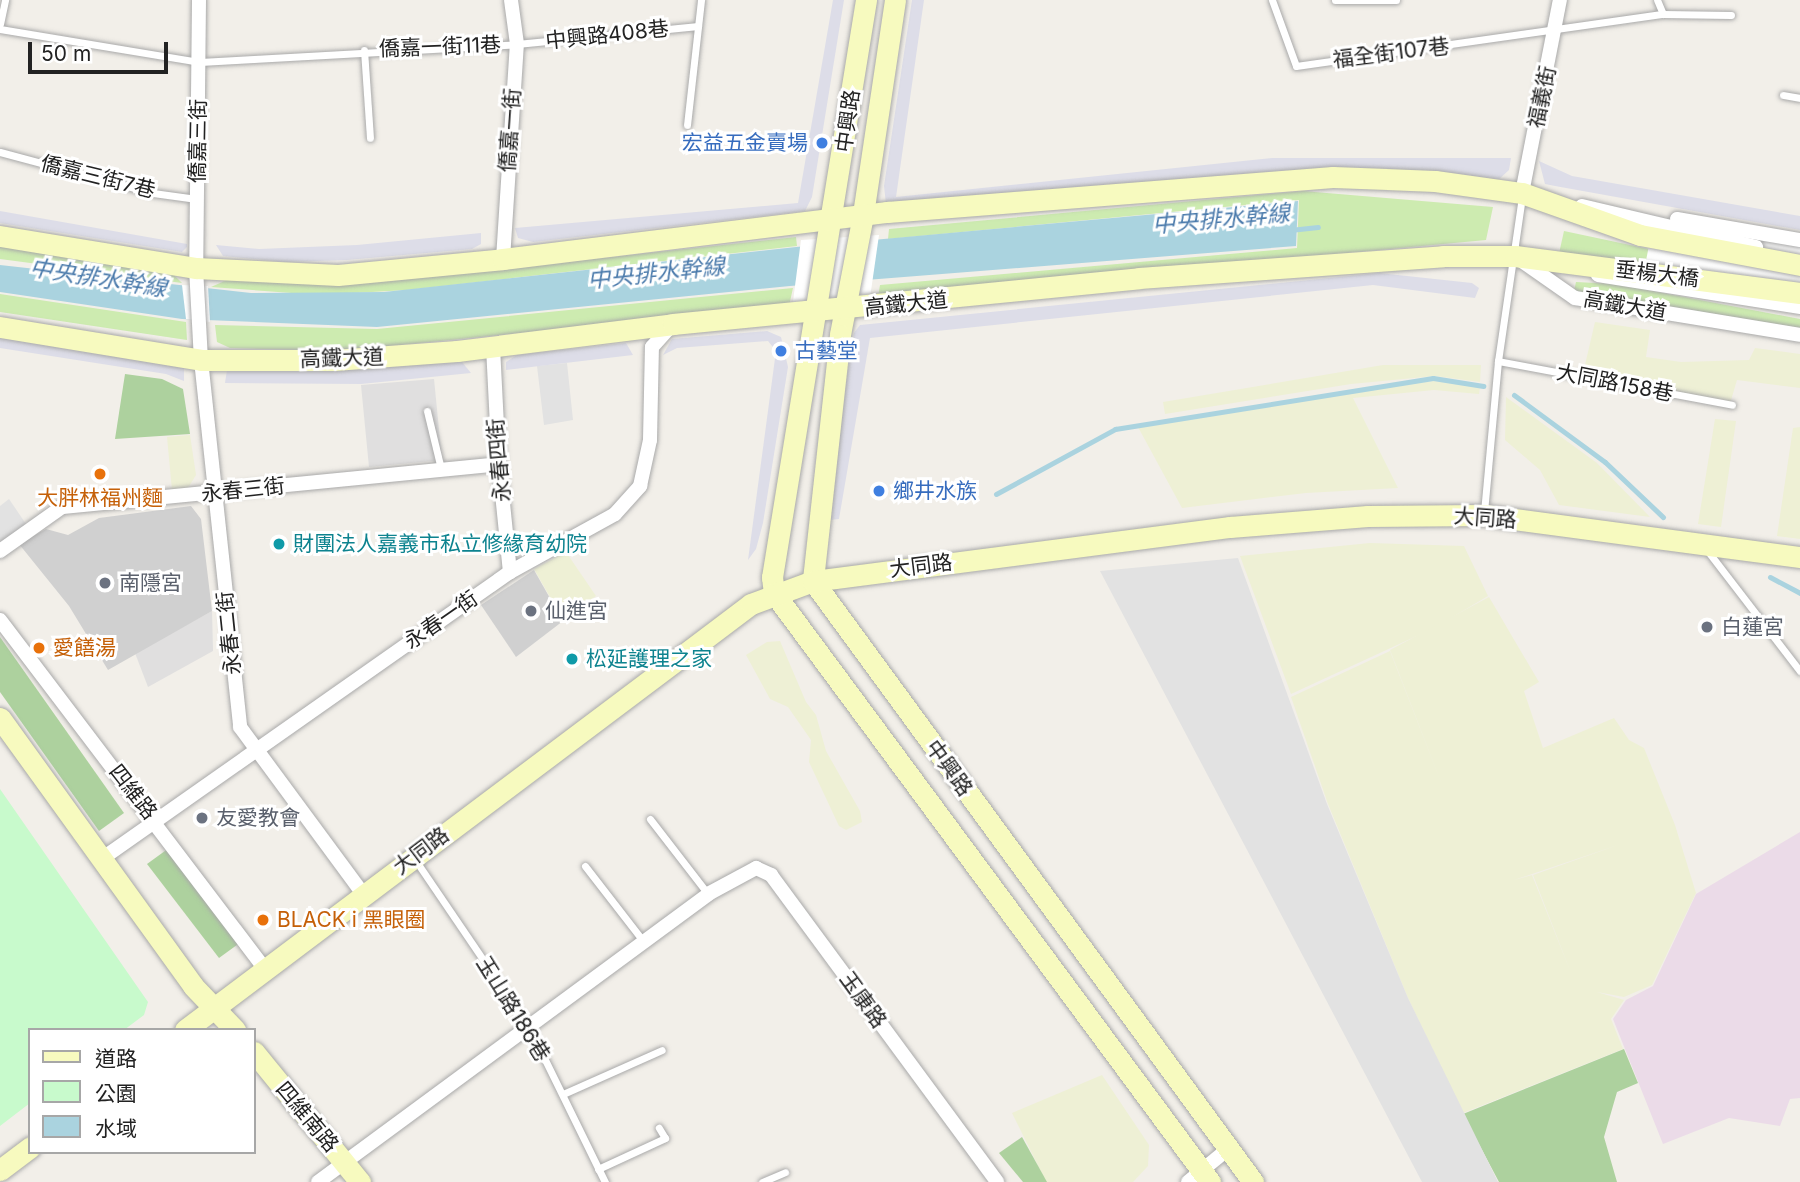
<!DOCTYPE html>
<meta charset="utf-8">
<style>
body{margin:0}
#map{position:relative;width:1800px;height:1182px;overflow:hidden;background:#f2efe9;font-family:Inter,"Noto Sans TC",sans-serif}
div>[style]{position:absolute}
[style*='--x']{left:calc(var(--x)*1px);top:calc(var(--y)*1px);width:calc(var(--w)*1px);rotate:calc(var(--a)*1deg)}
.residential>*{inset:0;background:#e0dfdf}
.industrial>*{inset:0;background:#ebdbe8}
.religious>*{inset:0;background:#d0d0d0}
.farmland>*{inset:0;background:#eef0d5}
.grass>*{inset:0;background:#cdebb0}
.forest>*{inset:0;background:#add19e}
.park>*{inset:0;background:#c8facc}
.parking>*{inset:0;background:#e2e2e2}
.plaza>*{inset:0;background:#dddde8}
.water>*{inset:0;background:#aad3df}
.pier>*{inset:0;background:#fff}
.stream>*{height:5px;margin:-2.5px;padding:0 2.5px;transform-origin:2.5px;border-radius:2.5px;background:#aad3df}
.roads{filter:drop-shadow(0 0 2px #a9a9a9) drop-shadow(0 0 2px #a9a9a9)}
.lane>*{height:7px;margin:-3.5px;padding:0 3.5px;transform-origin:3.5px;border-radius:3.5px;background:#fff}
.street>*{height:14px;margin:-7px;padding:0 7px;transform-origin:7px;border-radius:7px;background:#fff}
.secondary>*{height:21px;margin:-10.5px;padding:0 10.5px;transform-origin:10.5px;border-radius:10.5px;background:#f7fabf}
.dots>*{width:19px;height:19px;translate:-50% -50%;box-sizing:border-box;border:4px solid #fff;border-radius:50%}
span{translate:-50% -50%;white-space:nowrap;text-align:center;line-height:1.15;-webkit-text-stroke:6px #fff;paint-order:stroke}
.street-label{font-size:21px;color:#222}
.shop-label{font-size:21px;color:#366cbe}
.right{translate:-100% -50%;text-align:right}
.left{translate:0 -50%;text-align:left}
.food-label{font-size:21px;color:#c56008}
.culture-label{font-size:21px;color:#0d838f}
.worship-label{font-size:21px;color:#5b616d}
.water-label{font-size:23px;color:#4a7aab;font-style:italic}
.legend{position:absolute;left:28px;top:1028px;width:228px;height:126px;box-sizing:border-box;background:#fff;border:2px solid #a7a7a7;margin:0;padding:9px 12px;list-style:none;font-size:21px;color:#222}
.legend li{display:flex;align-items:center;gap:14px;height:35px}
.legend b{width:35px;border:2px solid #a7a7a7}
.scale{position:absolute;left:28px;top:42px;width:140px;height:32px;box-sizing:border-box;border:4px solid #222;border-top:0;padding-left:9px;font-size:21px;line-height:24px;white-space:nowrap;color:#222;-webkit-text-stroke:5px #fff;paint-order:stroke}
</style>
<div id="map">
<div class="residential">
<i style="clip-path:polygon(434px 379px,442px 460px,369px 467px,361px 385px)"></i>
<i style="clip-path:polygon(212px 611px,213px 651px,148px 687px,135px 653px)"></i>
</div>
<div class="industrial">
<i style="clip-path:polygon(1800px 832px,1800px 1098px,1790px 1099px,1780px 1126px,1729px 1118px,1663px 1144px,1613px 1019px,1626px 1000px,1653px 986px,1696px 894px)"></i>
</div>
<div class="religious">
<i style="clip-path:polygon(191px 506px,201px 519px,212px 611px,108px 670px,69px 606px,19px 544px,46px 529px,68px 535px,99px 518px)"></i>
<i style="clip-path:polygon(534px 570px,563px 621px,516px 657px,481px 605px)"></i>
</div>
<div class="farmland">
<i style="clip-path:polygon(1595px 322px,1650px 330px,1646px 357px,1681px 362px,1749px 360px,1755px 348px,1800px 354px,1800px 388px,1737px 380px,1729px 407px,1584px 369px)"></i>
<i style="clip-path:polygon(1383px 365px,1481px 365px,1480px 382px,1435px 376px,1351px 384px,1165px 414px,1163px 402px)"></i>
<i style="clip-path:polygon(1434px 381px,1480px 387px,1479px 394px,1434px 390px,1353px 398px,1398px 488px,1306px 493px,1182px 508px,1138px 427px,1347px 391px)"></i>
<i style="clip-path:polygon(1506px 397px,1597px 463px,1650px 517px,1559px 505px,1540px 470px,1505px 440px)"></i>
<i style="clip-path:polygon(1715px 419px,1736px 421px,1721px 527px,1698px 524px)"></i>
<i style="clip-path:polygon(1800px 427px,1800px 539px,1777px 536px,1793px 428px)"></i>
<i style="clip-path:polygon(190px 435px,196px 475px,188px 488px,172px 490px,167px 437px)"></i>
<i style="clip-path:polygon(1370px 543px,1464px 546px,1488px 596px,1434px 628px,1291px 694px,1240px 556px)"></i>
<i style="clip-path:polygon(566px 552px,596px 596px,563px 620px,534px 569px)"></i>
<i style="clip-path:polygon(evenodd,1489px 597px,1539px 682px,1524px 691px,1543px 748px,1614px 718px,1629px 740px,1644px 748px,1675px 825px,1696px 893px,1652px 985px,1624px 997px,1597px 992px,1624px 1000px,1611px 1019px,1623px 1049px,1463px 1113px,1408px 998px,1328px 804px,1291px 697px,1390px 651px,1444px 790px,1390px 650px,1489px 597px,1618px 845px,1533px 875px,1571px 973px,1532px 875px,1514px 880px,1618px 845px)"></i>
<i style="clip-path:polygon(780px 641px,806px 702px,816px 715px,826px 751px,860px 811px,862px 822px,846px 830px,839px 826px,809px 762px,811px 740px,788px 707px,770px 699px,746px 655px,767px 642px)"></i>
<i style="clip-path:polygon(1102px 1075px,1149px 1145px,1148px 1166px,1133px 1182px,1046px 1182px,1012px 1113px)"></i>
</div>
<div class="grass">
<i style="clip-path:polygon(1303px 191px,1493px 207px,1486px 240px,878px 297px,880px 285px,1297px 248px,1299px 200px,888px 239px,889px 229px)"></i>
<i style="clip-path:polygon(1564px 231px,1696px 259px,1694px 272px,1558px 258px)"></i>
<i style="clip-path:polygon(796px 237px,797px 246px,407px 290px,319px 295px,211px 287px,229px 279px,520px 267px)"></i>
<i style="clip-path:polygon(0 244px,173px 274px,182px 283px,0 259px)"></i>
<i style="clip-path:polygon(1576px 282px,1616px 284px,1800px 319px,1800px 328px,1574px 291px)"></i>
<i style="clip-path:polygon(793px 288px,789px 306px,340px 351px,230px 348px,217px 342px,215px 325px,377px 329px)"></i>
<i style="clip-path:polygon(0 294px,186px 322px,187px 340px,0 312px)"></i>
</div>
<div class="forest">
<i style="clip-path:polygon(125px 374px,162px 379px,183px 389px,190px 434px,115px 439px)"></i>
<i style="clip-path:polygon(0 637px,124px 813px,99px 831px,0 692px)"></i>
<i style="clip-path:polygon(169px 848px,241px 942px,219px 958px,147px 864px)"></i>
<i style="clip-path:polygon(1624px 1049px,1638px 1083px,1617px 1092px,1604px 1137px,1617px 1182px,1499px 1182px,1463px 1114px)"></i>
<i style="clip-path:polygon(1022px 1137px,1047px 1182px,1023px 1182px,999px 1153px)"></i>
</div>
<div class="park">
<i style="clip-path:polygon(0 789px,148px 1002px,144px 1015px,124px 1030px,30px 1030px,30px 1103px,0 1126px)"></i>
</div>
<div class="parking">
<i style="clip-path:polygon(567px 363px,573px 420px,544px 425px,537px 366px)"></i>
<i style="clip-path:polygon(9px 499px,26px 524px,0 543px,0 506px)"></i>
<i style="clip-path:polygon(1238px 558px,1327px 804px,1408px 998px,1498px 1182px,1422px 1182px,1100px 571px)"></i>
</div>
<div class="plaza">
<i style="clip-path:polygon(833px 0,844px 0,812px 197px,805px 211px,533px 242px,518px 238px,515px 228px,798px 203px)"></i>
<i style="clip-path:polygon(912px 0,924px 0,896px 197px,1272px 158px,1511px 158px,1509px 170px,1497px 181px,886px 204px,884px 186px)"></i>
<i style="clip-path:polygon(1539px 161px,1572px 176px,1800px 216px,1800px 230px,1555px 186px,1545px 184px)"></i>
<i style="clip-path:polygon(0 211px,187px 244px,187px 247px,182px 252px,0 223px)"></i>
<i style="clip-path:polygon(481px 233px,481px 244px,472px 249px,347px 260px,286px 262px,223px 256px,216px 245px,259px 249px,357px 245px)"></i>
<i style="clip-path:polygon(1379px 273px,1472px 283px,1479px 288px,1475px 298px,1373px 285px,870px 338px,839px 519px,830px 520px,825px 511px,854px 333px,860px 325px)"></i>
<i style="clip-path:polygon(767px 331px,781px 337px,788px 367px,763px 523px,756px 549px,748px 560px,776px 351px,768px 341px,677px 348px,663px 355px,672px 339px)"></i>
<i style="clip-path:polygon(0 336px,184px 368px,184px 381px,166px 374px,0 348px)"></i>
<i style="clip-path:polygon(626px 343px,633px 355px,506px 370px,506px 362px,517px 355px)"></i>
<i style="clip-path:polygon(462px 362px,471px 373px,361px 384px,225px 383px,227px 370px)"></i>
</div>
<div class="water">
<i style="clip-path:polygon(1298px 201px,1296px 246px,790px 286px,377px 327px,182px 319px,0 292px,0 265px,251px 293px,384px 292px,796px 247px)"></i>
</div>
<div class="pier">
<i style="clip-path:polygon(1654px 220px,1800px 247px,1800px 312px,1641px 286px)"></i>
<i style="clip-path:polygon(879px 235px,870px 298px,792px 309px,801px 240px)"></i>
<i style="clip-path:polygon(182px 285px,208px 286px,210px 322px,186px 319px)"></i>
</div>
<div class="stream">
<i style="--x:1290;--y:230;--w:28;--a:-6"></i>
<i style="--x:1514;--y:395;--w:113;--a:36.4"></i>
<i style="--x:1605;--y:462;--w:80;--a:43.5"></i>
<i style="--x:996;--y:494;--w:136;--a:-28.6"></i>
<i style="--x:1115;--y:429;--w:322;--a:-9.1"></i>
<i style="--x:1433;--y:378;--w:51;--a:9.1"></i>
<i style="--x:1770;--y:577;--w:34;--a:28"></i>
</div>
<div class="roads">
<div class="lane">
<i style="--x:1272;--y:0;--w:70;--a:70"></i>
<i style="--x:1296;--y:66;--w:371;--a:-8.1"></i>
<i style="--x:1663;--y:14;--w:15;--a:-113"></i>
<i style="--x:1335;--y:0;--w:61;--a:0"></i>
<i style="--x:1663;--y:14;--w:68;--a:0.8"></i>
<i style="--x:0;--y:24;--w:25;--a:-78"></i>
<i style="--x:0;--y:29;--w:203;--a:9.4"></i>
<i style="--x:200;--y:62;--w:318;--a:-3.2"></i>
<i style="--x:517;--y:44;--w:182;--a:-5.7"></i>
<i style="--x:364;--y:50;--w:88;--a:86.1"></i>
<i style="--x:1783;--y:95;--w:17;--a:10"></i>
<i style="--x:687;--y:125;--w:126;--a:-83.6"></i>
<i style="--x:0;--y:152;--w:158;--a:15"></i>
<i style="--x:153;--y:193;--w:44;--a:7.8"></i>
<i style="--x:1498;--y:361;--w:238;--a:10.6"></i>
<i style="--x:427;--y:411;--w:60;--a:76.4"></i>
<i style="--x:1484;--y:512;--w:152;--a:-84.7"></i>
<i style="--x:1498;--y:361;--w:166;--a:-81.7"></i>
<i style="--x:1706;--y:549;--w:154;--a:52.4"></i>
<i style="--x:650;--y:819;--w:95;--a:52.3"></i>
<i style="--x:416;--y:861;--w:201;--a:55.8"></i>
<i style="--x:529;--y:1027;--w:173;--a:63.9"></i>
<i style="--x:585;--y:866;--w:96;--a:52.2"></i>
<i style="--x:563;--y:1094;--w:108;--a:-24"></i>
<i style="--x:598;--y:1169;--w:74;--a:-24.8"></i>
<i style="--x:665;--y:1138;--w:12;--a:-121"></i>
<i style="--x:762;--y:1182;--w:25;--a:-23"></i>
</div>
<div class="street">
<i style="--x:199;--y:0;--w:268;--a:90.6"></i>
<i style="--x:196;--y:268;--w:92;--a:86.9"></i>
<i style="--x:201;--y:360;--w:369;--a:83.9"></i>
<i style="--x:240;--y:727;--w:207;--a:53.6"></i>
<i style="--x:1522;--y:193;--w:197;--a:-78.9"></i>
<i style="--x:1582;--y:206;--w:179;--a:13.3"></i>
<i style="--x:1677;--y:219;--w:125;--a:9.7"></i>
<i style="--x:503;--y:259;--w:215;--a:-86.3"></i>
<i style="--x:517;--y:44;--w:44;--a:-97.8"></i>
<i style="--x:1519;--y:259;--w:68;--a:34.9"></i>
<i style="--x:1575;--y:298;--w:228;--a:9.3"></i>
<i style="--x:1598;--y:275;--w:205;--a:9"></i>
<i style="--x:493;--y:347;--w:117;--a:87.1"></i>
<i style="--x:499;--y:464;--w:109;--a:84.2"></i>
<i style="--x:0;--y:551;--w:76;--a:-35.4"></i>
<i style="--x:62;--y:507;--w:439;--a:-5.6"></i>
<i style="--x:0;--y:620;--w:435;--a:52.8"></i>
<i style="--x:103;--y:858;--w:497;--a:-35.1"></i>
<i style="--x:510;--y:572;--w:120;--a:-28.9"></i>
<i style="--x:615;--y:514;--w:38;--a:-48"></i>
<i style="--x:640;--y:486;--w:47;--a:-77.7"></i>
<i style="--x:650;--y:440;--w:93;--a:-88.8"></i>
<i style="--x:652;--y:347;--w:31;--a:-48"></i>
<i style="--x:318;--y:1182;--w:485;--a:-36.4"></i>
<i style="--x:708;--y:894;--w:55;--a:-28.4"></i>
<i style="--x:756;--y:868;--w:17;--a:25"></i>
<i style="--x:771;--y:875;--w:381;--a:53.6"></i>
<i style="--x:1188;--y:1182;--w:52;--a:-39.5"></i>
</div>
<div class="secondary">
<i style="--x:866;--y:0;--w:585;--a:99.25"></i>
<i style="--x:772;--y:577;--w:16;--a:83"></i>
<i style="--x:774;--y:593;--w:733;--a:53.49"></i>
<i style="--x:895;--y:0;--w:217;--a:98.5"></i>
<i style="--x:863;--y:215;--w:122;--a:100.9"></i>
<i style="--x:840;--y:335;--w:247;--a:96.3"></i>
<i style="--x:813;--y:581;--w:745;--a:53.79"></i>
<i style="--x:0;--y:236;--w:199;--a:9.3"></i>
<i style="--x:196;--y:268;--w:142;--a:2.8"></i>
<i style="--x:338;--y:275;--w:166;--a:-5.5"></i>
<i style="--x:503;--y:259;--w:387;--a:-7"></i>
<i style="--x:887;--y:212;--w:447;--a:-4.5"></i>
<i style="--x:1333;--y:177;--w:102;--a:2.2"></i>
<i style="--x:1435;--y:181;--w:88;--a:7.9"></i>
<i style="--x:1522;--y:193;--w:125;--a:19.6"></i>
<i style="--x:1640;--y:235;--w:163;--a:10.6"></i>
<i style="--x:0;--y:327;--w:204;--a:9.3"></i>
<i style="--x:201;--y:360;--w:133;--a:0"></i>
<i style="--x:334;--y:360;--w:123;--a:-4.2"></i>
<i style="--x:457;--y:351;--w:218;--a:-7.1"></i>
<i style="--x:673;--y:324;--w:468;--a:-5.6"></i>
<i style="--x:1139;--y:278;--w:305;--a:-4.1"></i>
<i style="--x:1443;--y:256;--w:72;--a:0"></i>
<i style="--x:1515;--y:256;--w:287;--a:7.4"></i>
<i style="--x:0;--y:718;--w:330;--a:54.2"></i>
<i style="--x:193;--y:986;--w:61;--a:46.3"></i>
<i style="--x:185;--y:1030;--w:708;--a:-36.97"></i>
<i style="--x:751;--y:604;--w:66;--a:-20.4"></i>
<i style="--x:813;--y:581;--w:420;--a:-7.4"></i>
<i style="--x:1230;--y:527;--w:138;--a:-4.6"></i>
<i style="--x:1368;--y:516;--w:116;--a:-0.5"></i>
<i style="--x:1484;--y:515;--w:319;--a:7.6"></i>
<i style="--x:254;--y:1052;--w:168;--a:50.8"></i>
<i style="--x:0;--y:1170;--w:38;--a:-37"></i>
</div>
</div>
<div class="dots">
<i style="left:822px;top:143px;background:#3f7fe0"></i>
<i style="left:781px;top:351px;background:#3f7fe0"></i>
<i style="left:100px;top:474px;background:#e8710a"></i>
<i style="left:879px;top:491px;background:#3f7fe0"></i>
<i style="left:279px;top:544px;background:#0f9aa8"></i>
<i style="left:105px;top:583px;background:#6b7280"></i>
<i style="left:531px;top:611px;background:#6b7280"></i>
<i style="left:1707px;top:627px;background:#6b7280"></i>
<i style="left:39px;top:648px;background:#e8710a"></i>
<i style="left:572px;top:659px;background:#0f9aa8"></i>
<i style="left:202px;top:818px;background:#6b7280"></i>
<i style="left:263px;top:920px;background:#e8710a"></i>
</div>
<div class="street-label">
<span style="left:607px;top:35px;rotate:-6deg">中興路408巷</span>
<span style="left:440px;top:47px;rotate:-2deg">僑嘉一街11巷</span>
<span style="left:1391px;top:53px;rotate:-7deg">福全街107巷</span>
<span style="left:1542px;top:97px;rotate:-78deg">福義街</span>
<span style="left:848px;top:121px;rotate:-82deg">中興路</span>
<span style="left:510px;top:130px;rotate:-86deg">僑嘉一街</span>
<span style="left:198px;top:141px;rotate:-89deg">僑嘉三街</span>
<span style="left:98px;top:177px;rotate:14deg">僑嘉三街7巷</span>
<span style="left:1657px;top:274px;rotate:7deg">垂楊大橋</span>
<span style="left:906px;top:304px;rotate:-6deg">高鐵大道</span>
<span style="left:1625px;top:306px;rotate:10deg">高鐵大道</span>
<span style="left:342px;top:358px;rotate:-2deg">高鐵大道</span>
<span style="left:1615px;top:383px;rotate:11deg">大同路158巷</span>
<span style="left:499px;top:460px;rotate:-95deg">永春四街</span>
<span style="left:243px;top:490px;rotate:-6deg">永春三街</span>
<span style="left:1485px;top:518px;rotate:4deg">大同路</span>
<span style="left:921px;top:566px;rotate:-7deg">大同路</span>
<span style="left:441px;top:620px;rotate:-35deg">永春一街</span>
<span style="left:229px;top:633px;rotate:-96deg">永春二街</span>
<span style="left:949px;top:768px;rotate:54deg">中興路</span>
<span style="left:133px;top:792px;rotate:52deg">四維路</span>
<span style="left:421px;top:851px;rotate:-37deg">大同路</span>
<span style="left:863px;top:1000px;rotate:54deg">玉康路</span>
<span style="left:513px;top:1009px;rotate:58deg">玉山路186巷</span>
<span style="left:307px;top:1117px;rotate:50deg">四維南路</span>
</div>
<div class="shop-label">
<span class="right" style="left:808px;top:143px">宏益五金賣場</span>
<span class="left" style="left:795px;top:351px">古藝堂</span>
<span class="left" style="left:893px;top:491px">鄉井水族</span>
</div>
<div class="food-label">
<span style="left:100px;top:498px">大胖林福州麵</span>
<span class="left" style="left:53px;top:648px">愛饍湯</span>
<span class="left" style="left:277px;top:920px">BLACK i 黑眼圈</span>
</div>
<div class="culture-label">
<span class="left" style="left:293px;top:544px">財團法人嘉義市私立修緣育幼院</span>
<span class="left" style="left:586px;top:659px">松延護理之家</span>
</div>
<div class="worship-label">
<span class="left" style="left:119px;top:583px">南隱宮</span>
<span class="left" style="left:545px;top:611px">仙進宮</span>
<span class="left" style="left:1721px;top:627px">白蓮宮</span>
<span class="left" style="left:216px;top:818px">友愛教會</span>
</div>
<div class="water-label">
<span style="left:1221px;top:219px;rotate:-5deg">中央排水幹線</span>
<span style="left:656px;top:273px;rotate:-6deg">中央排水幹線</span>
<span style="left:98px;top:278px;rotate:9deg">中央排水幹線</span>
</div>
<ul class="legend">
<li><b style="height:9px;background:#f7fabf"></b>道路</li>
<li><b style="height:19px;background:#c8facc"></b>公園</li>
<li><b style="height:19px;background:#aad3df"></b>水域</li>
</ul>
<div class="scale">50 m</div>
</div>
